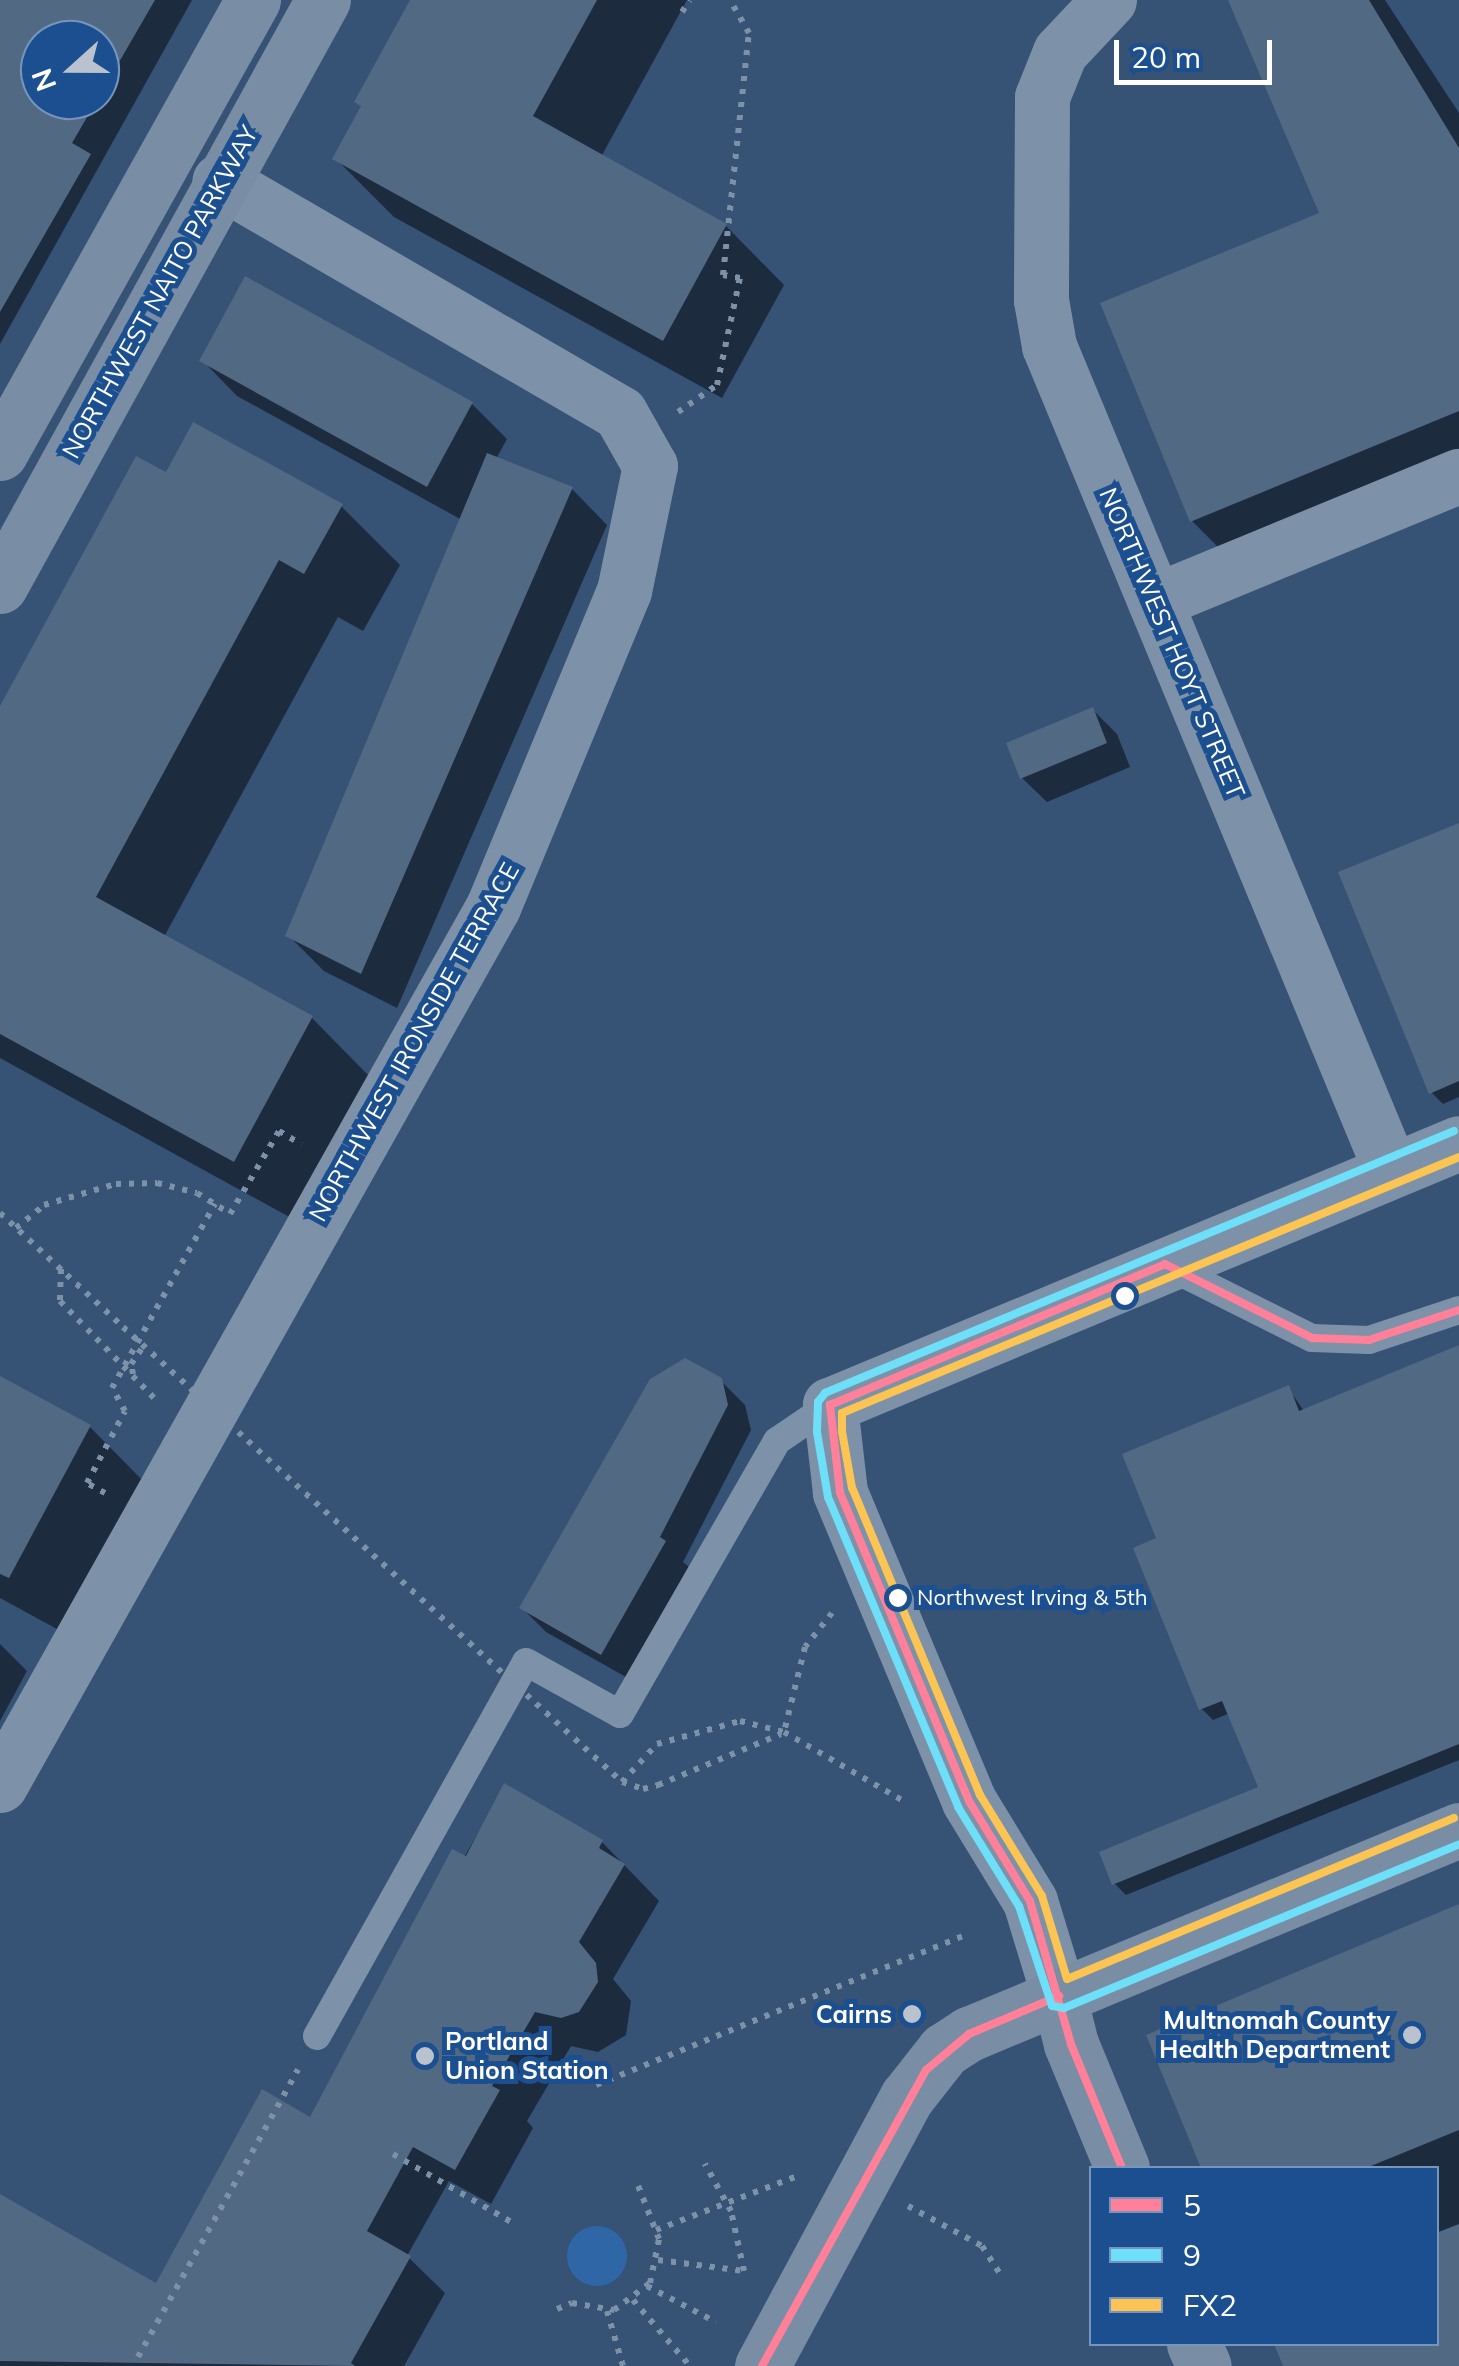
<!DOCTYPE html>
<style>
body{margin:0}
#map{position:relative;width:1459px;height:2366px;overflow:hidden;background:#365274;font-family:Mulish,sans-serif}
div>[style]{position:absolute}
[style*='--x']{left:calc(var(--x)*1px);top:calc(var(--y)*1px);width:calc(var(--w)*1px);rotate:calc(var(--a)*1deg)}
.green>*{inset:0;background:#2f66a5}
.round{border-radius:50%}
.shadow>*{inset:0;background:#0007}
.building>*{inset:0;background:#526984}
.path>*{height:6px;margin-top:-3px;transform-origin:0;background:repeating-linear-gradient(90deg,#7d92a8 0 5px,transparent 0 13px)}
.lane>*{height:28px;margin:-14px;padding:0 14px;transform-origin:14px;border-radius:14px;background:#7d92a8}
.street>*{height:55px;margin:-27.5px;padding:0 27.5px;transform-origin:27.5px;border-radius:27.5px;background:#7d92a8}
.secondary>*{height:55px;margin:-27.5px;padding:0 27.5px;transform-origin:27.5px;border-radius:27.5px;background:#798da4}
.path-bridge>*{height:6px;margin-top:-3px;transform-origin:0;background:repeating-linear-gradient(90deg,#7d92a8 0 5px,transparent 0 13px)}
.bus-1>*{height:8px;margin:-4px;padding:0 4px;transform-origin:4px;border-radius:4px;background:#ff8098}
.bus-2>*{height:8px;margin:-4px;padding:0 4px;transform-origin:4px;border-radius:4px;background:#6ddff8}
.bus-3>*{height:8px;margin:-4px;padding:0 4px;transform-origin:4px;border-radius:4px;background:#fcc553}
.dots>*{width:28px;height:28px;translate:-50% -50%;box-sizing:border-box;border:5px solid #1b4f8f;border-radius:50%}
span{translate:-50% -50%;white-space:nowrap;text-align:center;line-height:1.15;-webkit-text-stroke:10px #1b4f8f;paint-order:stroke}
.bus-label{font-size:22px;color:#fff}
.left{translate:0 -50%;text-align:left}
.street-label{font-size:25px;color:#fff}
.poi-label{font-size:25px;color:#fff;font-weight:700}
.right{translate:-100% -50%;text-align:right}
.legend{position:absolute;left:1089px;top:2166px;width:350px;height:180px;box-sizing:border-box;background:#1b4f8f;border:2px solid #7695bc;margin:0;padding:12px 18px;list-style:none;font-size:30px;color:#fff}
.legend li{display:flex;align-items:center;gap:20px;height:50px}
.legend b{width:50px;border:2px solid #7695bc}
.north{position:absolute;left:20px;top:20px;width:100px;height:100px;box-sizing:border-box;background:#1b4f8f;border:2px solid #7695bc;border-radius:50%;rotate:249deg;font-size:28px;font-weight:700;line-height:40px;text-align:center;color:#fff}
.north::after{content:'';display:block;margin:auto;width:35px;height:45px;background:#b9c2ce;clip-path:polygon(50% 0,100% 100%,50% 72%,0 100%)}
.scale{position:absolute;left:1114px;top:40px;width:158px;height:45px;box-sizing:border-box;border:5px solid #fff;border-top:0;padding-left:12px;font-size:30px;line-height:35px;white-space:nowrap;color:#fff;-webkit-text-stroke:8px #1b4f8f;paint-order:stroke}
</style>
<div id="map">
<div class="green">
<i class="round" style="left:567px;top:2226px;width:60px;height:60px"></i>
</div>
<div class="shadow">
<i style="clip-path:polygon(evenodd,0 0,192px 0,0 344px,0 0,40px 40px,100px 40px,100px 100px,40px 100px,40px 40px)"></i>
<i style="clip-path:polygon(413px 0,687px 0,601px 157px,726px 226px,784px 285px,722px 398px,394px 217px,336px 159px)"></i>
<i style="clip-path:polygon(1231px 0,1385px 0,1459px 113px,1459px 478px,1227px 556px,1192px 521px,1321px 215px)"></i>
<i style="clip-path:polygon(202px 360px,472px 404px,507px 439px,496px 459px,572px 489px,607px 525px,397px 1008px,324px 971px,288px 935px,462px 520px,237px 396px)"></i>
<i style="clip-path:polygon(167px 475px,341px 506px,400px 565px,363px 631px,338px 617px,164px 937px,312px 1018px,370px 1077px,293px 1219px,0 1058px,0 711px)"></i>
<i style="clip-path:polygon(1093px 710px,1117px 734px,1130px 767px,1047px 802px,1022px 778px)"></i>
<i style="clip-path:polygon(1459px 826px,1459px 1097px,1443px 1104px,1431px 1092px)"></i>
<i style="clip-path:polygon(1459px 1348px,1459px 1760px,1126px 1895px,1114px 1883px,1261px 1788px,1230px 1713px,1213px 1720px,1201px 1708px,1159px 1540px,1288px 1388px,1304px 1411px)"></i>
<i style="clip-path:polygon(0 1378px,90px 1427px,148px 1486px,68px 1635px,0 1598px)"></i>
<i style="clip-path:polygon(720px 1380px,745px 1405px,751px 1430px,683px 1562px,689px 1567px,626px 1677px,546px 1632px,522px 1608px)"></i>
<i style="clip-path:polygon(0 1644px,27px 1671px,0 1721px)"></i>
<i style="clip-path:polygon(505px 1787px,602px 1842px,659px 1901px,613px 1979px,631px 2001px,626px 2035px,598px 2052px,571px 2046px,527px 2121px,533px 2128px,491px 2204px,449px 2181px,407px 2256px,445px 2293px,404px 2366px,0 2366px,0 2197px,156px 2287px,311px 2120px)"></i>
<i style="clip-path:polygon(1459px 1907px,1459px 2366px,1286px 2366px,1276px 2344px,1436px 2344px,1436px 2168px,1204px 2168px,1149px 2036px)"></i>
</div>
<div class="building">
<i style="clip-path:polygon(0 0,155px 0,100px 95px,100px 40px,40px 40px,40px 100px,97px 100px,72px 143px,91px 154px,0 312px)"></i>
<i style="clip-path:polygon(410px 0,597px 0,533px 116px,727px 224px,663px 341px,332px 159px,361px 106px,354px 102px)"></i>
<i style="clip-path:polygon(1228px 0,1369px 0,1459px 148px,1459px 411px,1190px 522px,1100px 303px,1319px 213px)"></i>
<i style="clip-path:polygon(245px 276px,473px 402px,427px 487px,199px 361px)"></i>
<i style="clip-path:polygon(193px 422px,343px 504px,304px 574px,279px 560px,96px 897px,313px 1016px,234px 1162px,0 1034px,0 706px,136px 456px,166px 472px)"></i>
<i style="clip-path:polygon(487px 453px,573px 487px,361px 974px,285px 936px)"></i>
<i style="clip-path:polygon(1093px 707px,1107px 743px,1020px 779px,1006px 743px)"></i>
<i style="clip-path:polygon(1459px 823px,1459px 1081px,1429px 1094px,1338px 872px)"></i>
<i style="clip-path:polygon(1459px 1345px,1459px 1744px,1112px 1885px,1099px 1852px,1258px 1787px,1222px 1701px,1199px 1710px,1133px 1548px,1156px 1538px,1122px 1454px,1289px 1385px,1299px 1411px)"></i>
<i style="clip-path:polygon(685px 1358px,722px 1378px,728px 1405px,660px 1537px,666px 1541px,601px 1655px,519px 1608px,650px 1379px)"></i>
<i style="clip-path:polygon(0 1376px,91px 1425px,9px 1578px,0 1574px)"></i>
<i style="clip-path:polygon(504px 1783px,603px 1840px,599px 1848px,625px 1864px,579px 1942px,596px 1963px,598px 1982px,579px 2012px,561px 2018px,535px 2012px,492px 2086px,500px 2090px,455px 2170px,413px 2147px,367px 2231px,411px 2256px,351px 2363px,355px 2366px,0 2361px,0 2194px,156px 2283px,262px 2089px,310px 2117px,452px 1849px,466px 1856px)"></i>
<i style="clip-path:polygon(1459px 1904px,1459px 2130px,1366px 2168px,1201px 2168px,1146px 2035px)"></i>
<i style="clip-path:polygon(1459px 2224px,1459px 2366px,1283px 2366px,1274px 2344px,1436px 2344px,1436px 2233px)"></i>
</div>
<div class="path">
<i style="--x:682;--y:12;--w:14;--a:-56"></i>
<i style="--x:678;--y:412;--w:47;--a:-34.7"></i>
<i style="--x:717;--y:385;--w:109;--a:-77.9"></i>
<i style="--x:740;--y:278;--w:17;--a:-170"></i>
<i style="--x:723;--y:275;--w:243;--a:-83.9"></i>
<i style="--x:749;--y:33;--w:38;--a:-120"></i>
<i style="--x:0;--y:1213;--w:168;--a:42.8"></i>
<i style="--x:16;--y:1228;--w:36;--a:-39"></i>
<i style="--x:44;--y:1205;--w:75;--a:-16.3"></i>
<i style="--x:116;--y:1184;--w:41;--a:-1.4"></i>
<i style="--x:157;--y:1183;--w:41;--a:14"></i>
<i style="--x:197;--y:1193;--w:39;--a:32"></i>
<i style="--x:230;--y:1214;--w:96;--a:-59.4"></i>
<i style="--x:279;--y:1131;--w:26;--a:31"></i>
<i style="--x:61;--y:1269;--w:32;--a:92"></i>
<i style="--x:60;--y:1301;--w:136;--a:45.9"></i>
<i style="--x:133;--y:1374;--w:10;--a:-101"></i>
<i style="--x:131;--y:1364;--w:21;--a:-55"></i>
<i style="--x:105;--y:1493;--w:21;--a:-151"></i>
<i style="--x:87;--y:1483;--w:81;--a:-62.2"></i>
<i style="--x:125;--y:1411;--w:26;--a:-119"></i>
<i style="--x:112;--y:1388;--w:211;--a:-60.8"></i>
<i style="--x:832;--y:1613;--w:43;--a:128.5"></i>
<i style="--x:805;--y:1647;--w:88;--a:103.9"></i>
<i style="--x:784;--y:1732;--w:142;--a:30"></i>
<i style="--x:622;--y:1782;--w:52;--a:-47.4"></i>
<i style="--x:657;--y:1744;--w:86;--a:-15.5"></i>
<i style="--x:740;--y:1721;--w:45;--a:14"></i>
<i style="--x:658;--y:1785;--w:133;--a:-22.5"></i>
<i style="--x:596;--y:2085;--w:396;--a:-22.1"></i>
<i style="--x:393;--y:2154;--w:138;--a:29.9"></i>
<i style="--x:908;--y:2206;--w:84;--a:28.4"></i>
<i style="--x:982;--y:2246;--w:35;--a:57"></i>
<i style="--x:656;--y:2230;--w:149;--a:-20.9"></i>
<i style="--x:658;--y:2260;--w:87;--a:7.3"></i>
<i style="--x:744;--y:2271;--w:61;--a:-102.2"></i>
<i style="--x:731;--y:2211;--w:54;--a:-119"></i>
<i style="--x:647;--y:2286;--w:78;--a:27.6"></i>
<i style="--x:633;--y:2300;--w:87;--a:49.2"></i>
<i style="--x:557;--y:2309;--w:16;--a:-22"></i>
<i style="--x:572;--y:2303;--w:43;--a:9.5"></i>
<i style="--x:614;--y:2310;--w:45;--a:-36.9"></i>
<i style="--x:650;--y:2283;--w:45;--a:-78.4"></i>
<i style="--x:659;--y:2239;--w:60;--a:-111.4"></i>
<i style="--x:607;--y:2311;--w:57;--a:73.8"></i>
<i style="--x:138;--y:2357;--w:329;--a:-60.9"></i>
</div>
<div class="lane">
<i style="--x:1166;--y:1265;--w:163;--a:26.6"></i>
<i style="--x:1312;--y:1338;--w:57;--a:2"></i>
<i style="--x:1369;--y:1340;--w:95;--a:-18.4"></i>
<i style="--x:317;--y:2036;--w:428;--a:-60.8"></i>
<i style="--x:526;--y:1662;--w:107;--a:29"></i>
<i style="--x:620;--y:1714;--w:315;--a:-60.1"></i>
<i style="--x:777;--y:1441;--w:64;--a:-34.2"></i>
</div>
<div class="street">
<i style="--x:1109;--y:0;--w:71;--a:133.3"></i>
<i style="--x:1060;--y:52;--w:48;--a:111.8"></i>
<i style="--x:1042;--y:97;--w:203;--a:90.3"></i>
<i style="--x:1041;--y:300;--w:47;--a:80.1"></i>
<i style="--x:1049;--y:346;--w:893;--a:67.48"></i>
<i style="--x:1155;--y:601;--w:329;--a:-22.4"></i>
<i style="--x:0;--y:1785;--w:1007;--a:-60.69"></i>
<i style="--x:493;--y:907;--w:342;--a:-67.5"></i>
<i style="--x:624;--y:591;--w:128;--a:-78.3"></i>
<i style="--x:650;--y:466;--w:61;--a:-119.5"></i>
<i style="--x:620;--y:413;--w:463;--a:-149.9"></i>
<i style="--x:1059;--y:1996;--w:99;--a:-107"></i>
<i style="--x:1030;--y:1901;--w:117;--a:-121.4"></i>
<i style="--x:969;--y:1801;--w:335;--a:-112.7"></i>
<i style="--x:840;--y:1492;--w:88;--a:-96.6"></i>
<i style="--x:830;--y:1405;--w:681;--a:-22.61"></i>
</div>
<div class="secondary">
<i style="--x:0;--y:453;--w:519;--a:-60.82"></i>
<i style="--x:0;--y:586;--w:669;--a:-61.14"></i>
<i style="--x:1059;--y:1996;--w:49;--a:76"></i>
<i style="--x:1071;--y:2044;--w:134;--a:67.6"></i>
<i style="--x:1194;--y:2344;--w:24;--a:66"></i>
<i style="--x:762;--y:2366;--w:306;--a:-61.7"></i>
<i style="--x:907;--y:2097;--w:60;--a:-51.8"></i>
<i style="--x:944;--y:2050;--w:30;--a:-33"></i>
<i style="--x:969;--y:2034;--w:531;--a:-22.6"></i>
</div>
<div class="path-bridge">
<i style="--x:123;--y:1327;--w:675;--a:42.36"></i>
<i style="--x:622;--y:1782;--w:22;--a:18"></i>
<i style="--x:643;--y:1789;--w:16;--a:-15"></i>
</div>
<div class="bus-1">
<i style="--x:1122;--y:2168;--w:134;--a:-112.4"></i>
<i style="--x:1071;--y:2044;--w:149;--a:-106"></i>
<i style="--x:1030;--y:1901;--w:117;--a:-121.4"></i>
<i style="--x:969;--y:1801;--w:335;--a:-112.7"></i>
<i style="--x:840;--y:1492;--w:88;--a:-96.6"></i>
<i style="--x:830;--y:1405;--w:363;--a:-22.8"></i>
<i style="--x:1165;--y:1264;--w:165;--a:26.7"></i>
<i style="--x:1312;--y:1338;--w:57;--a:2"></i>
<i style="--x:1369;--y:1340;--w:95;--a:-18.4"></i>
<i style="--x:762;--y:2366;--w:338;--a:-61"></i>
<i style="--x:926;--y:2070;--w:56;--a:-39.9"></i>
<i style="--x:969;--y:2034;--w:98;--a:-22.9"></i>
</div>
<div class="bus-2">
<i style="--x:1454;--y:1131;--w:681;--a:157.39"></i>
<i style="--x:825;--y:1393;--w:11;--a:128"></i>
<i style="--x:818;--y:1402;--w:30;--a:92"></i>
<i style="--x:817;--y:1432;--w:66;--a:80.4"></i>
<i style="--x:828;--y:1497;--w:336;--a:67.2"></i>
<i style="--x:958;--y:1807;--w:116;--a:58.4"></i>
<i style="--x:1019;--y:1906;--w:105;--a:71.7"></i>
<i style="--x:1052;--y:2006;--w:12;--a:9"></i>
<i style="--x:1064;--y:2008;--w:428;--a:-22.5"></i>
</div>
<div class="bus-3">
<i style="--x:1454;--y:1818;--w:419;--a:157.4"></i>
<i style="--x:1067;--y:1979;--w:87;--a:-106.8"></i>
<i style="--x:1042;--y:1896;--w:119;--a:-121.5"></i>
<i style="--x:980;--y:1795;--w:333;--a:-112.6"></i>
<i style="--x:852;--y:1488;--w:58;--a:-100"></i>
<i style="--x:842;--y:1431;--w:18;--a:-90"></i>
<i style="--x:842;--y:1413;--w:668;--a:-22.53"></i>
</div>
<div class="dots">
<i style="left:1125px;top:1296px;background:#fff"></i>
<i style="left:898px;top:1598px;background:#fff"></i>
<i style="left:912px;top:2014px;background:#b9c2ce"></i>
<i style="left:1412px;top:2035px;background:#b9c2ce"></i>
<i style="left:425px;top:2056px;background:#b9c2ce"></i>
</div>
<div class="bus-label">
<span class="left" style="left:917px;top:1598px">Northwest Irving &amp; 5th</span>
</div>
<div class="street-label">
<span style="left:160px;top:292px;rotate:-61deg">NORTHWEST NAITO PARKWAY</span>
<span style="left:1172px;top:643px;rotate:67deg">NORTHWEST HOYT STREET</span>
<span style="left:414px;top:1042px;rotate:-61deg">NORTHWEST IRONSIDE TERRACE</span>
</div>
<div class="poi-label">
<span class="right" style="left:892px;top:2014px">Cairns</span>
<span class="right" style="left:1390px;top:2035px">Multnomah County<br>Health Department</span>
<span class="left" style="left:445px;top:2056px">Portland<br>Union Station</span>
</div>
<ul class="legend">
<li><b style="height:12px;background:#ff8098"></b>5</li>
<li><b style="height:12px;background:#6ddff8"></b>9</li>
<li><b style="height:12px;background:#fcc553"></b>FX2</li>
</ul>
<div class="north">N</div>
<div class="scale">20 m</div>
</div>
